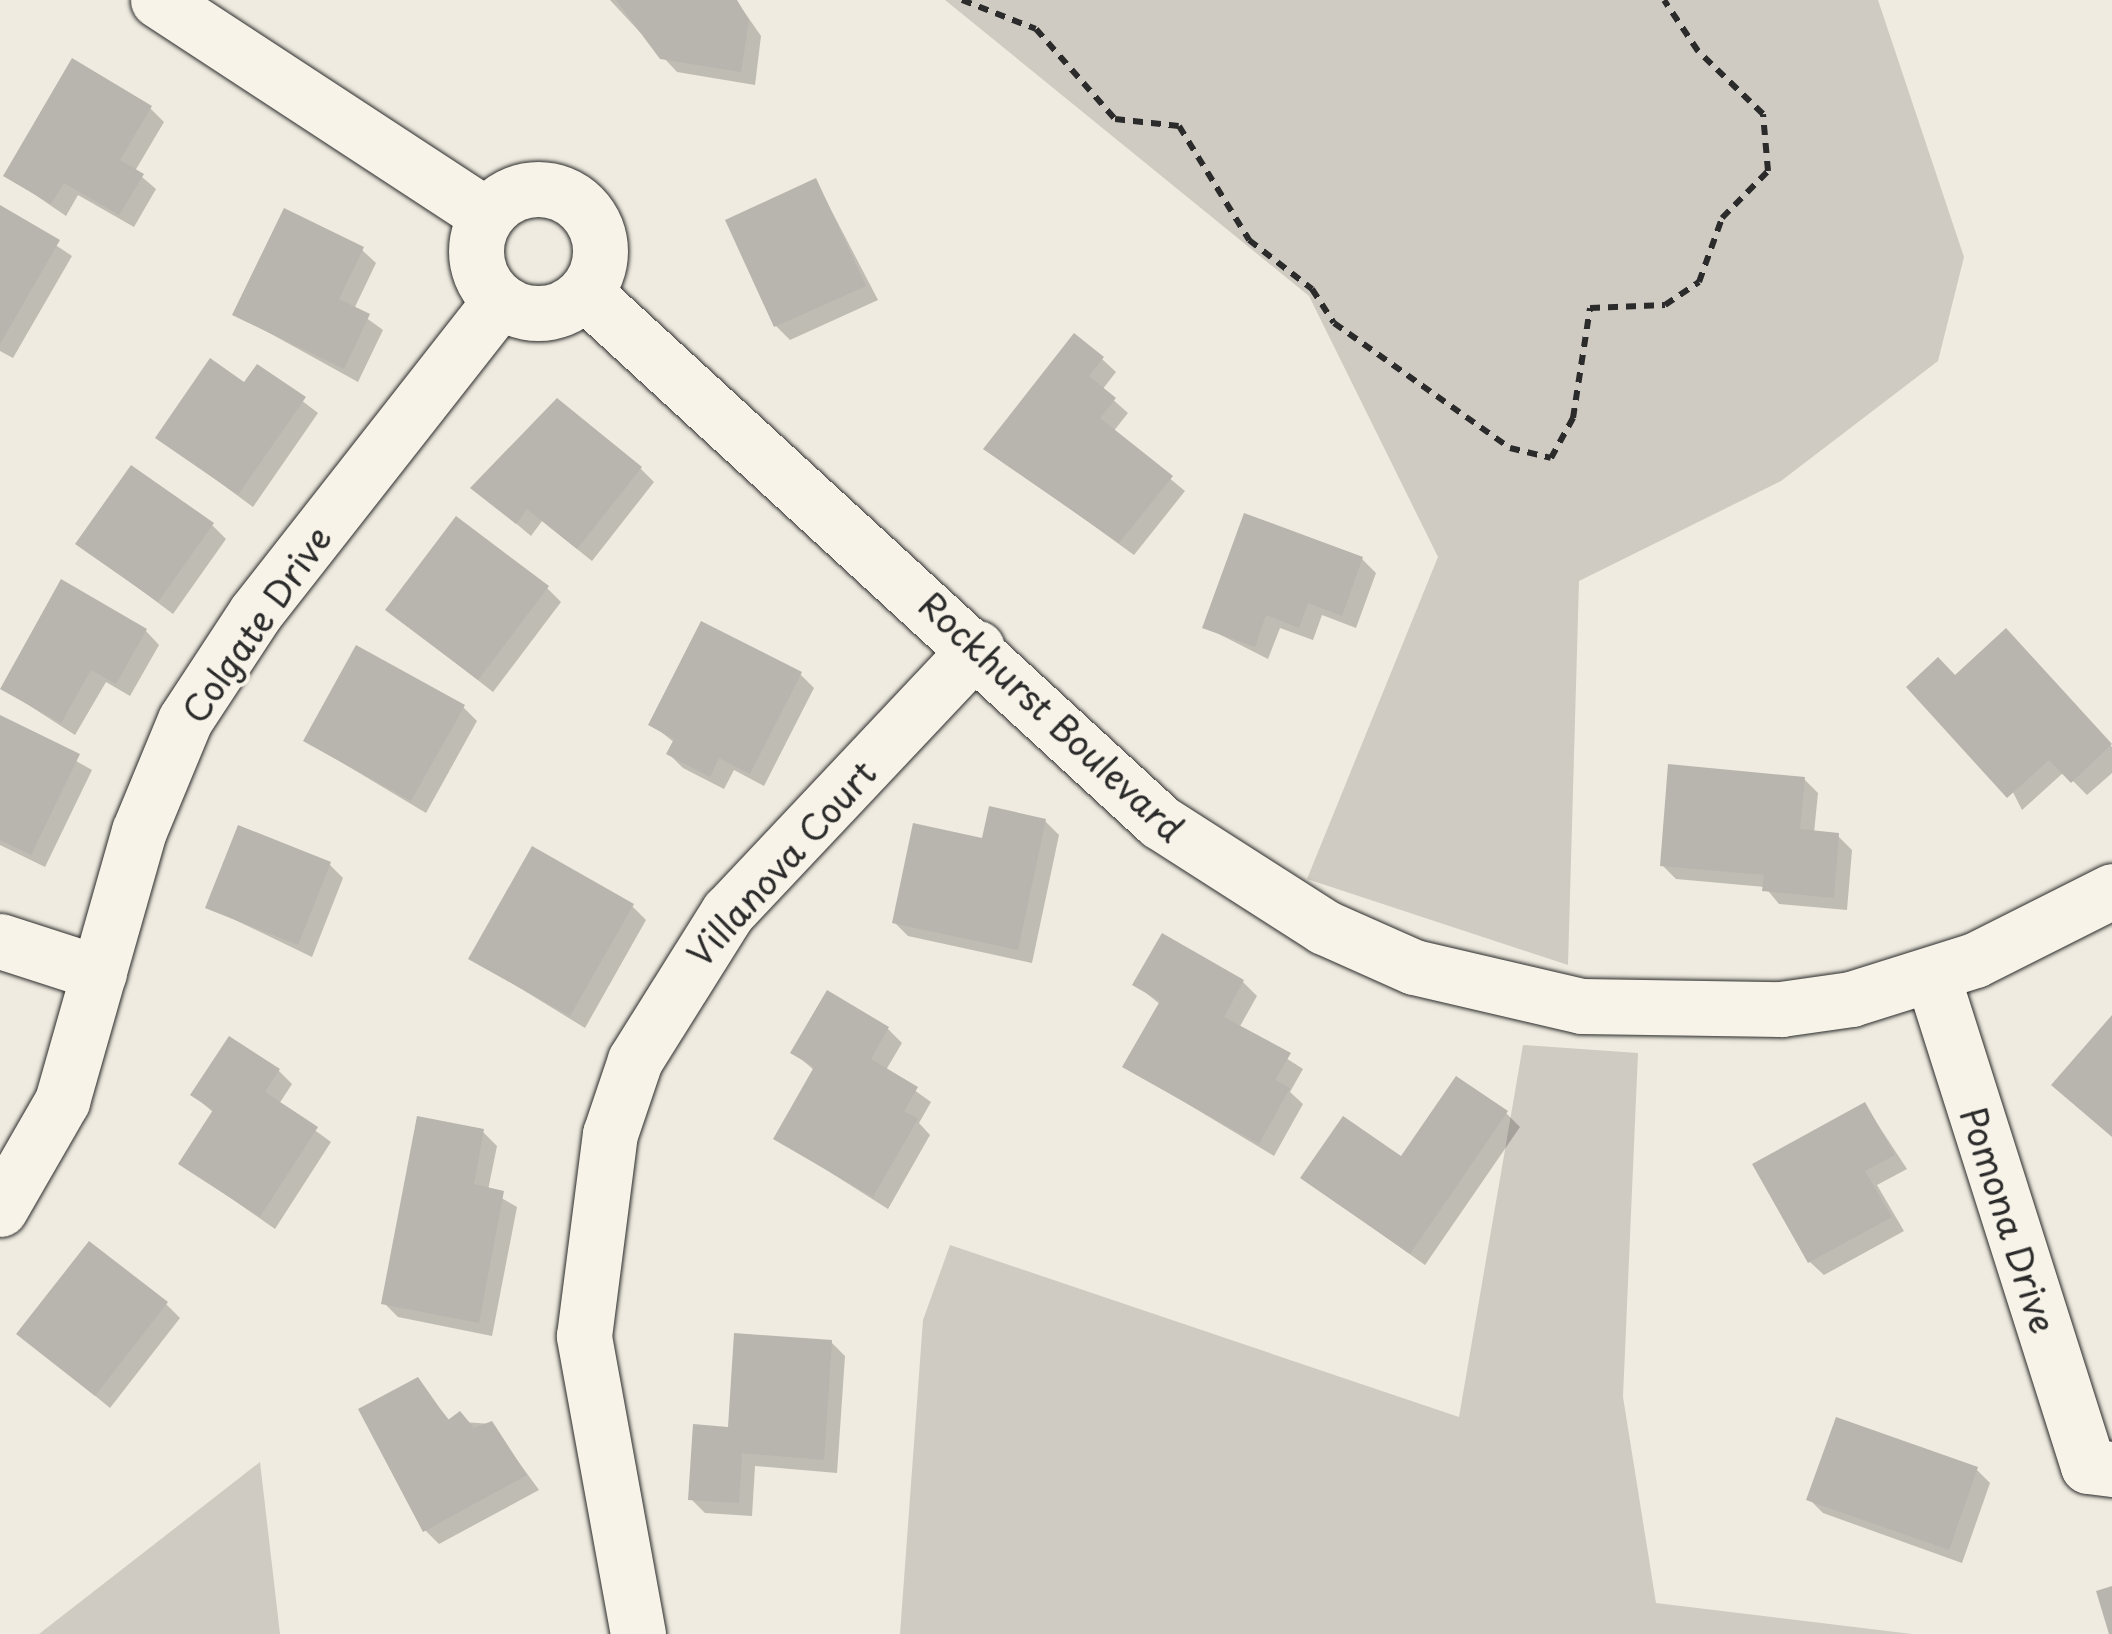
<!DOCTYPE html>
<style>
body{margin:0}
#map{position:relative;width:2112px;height:1634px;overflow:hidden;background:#efebe0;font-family:"Playpen Sans",sans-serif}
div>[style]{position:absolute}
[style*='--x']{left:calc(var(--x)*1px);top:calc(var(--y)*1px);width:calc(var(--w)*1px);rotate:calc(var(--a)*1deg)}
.green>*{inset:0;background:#cfcbc2}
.shadow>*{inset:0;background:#0003}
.building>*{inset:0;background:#b8b5ae}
.path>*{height:6px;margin-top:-3px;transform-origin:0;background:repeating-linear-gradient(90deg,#2b2b2b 0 10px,transparent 0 18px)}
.roads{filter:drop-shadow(0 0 2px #2b2b2b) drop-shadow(0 0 2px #2b2b2b)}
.minor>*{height:55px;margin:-27.5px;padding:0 27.5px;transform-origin:27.5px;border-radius:27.5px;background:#f7f3e8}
.minor>.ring{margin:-27.5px;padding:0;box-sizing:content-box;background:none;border:55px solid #f7f3e8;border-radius:50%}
span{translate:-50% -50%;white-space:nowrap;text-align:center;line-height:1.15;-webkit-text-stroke:8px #f7f3e8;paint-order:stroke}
.street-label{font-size:35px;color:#2b2b2b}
</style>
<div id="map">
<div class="green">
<i style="clip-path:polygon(945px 0,1878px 0,1964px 257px,1938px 361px,1781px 481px,1579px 581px,1568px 965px,1307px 879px,1438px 557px,1309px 296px)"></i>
<i style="clip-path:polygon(1523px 1045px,1638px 1053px,1623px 1397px,1656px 1603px,1912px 1634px,900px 1634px,923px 1320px,950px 1245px,1459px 1417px)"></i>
<i style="clip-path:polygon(260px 1462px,280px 1634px,39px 1634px)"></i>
</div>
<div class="shadow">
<i style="clip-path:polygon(610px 0,736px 0,761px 36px,755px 85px,677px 72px)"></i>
<i style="clip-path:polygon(150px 108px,164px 122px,135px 171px,156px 189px,134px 227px,78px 195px,66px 216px,6px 175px)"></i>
<i style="clip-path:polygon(816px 181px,878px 300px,790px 340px,776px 326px)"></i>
<i style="clip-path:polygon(0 208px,72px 256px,13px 358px,0 351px)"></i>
<i style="clip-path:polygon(362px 250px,376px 263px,354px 309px,383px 330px,358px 382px,235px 314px)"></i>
<i style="clip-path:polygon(1102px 359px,1116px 372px,1102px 390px,1128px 413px,1113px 432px,1185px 491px,1134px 555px,986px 448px)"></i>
<i style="clip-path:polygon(258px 367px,318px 413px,253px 507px,158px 437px,245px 385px)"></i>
<i style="clip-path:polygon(641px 469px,654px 482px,592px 561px,542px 521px,531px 536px,474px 488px)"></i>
<i style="clip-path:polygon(212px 525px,226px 539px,173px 614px,78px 543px)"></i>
<i style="clip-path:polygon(1362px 559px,1376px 573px,1356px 628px,1322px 615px,1313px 640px,1280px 628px,1268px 659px,1205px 627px)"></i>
<i style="clip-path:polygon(547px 588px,561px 602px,493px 692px,388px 610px)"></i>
<i style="clip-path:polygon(146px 631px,159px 645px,130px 696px,106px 682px,75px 735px,2px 688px)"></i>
<i style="clip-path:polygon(2019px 646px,2112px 747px,2112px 773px,2087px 795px,2064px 772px,2022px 810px,1955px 678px)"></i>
<i style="clip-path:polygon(800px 674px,814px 688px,764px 786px,734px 770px,724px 789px,683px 768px,669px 754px,675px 743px,651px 724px)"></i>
<i style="clip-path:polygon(463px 707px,477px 721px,426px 813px,306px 741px)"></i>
<i style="clip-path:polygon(0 718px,92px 770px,45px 867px,0 845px)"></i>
<i style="clip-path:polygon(1804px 779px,1818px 793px,1814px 833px,1838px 836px,1852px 850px,1847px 910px,1779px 904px,1765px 887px,1676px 879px,1662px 865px)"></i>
<i style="clip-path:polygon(1045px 821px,1059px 835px,1032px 963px,908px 936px,894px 922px)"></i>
<i style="clip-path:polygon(329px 864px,343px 878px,312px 957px,208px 907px)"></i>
<i style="clip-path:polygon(632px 906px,646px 920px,585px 1028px,471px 958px)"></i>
<i style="clip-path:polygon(1243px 982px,1257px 996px,1239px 1028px,1303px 1069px,1290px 1092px,1303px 1104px,1274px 1156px,1126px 1067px,1161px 1005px,1136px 985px)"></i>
<i style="clip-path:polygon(888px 1029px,902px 1043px,886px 1070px,931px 1102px,919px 1123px,930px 1135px,888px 1209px,776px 1138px,815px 1071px,793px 1052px)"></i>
<i style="clip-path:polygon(278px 1070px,292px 1084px,279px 1104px,331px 1142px,275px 1229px,182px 1164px,214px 1113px,193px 1095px)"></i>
<i style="clip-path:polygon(1865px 1105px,1907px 1169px,1877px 1185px,1904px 1231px,1824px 1275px,1810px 1262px)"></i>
<i style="clip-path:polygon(1506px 1113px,1520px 1127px,1425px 1265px,1303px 1178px,1402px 1160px)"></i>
<i style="clip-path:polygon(483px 1132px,497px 1146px,488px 1190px,517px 1207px,492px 1336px,398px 1317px,384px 1303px)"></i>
<i style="clip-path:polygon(166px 1304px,180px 1318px,110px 1408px,20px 1334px)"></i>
<i style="clip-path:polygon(831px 1342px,845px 1356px,837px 1473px,755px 1466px,752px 1516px,705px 1513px,691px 1499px,730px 1430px)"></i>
<i style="clip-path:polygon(417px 1380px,450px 1421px,491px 1424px,539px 1490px,439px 1544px,425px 1530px)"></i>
<i style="clip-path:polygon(1976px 1469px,1990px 1483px,1962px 1563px,1823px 1513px,1809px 1499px)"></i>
</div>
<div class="building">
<i style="clip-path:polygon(616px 0,737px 0,749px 20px,741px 72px,660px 59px)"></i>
<i style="clip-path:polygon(72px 58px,152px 106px,120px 160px,144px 174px,119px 215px,64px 183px,51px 204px,3px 176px)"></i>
<i style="clip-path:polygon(816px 178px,866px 286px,774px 327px,725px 220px)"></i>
<i style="clip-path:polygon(0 205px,60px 240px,0 344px)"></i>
<i style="clip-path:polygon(284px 208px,364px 247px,339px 299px,370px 314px,344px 369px,232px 315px)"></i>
<i style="clip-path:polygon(1074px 333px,1104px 357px,1089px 376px,1116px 398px,1100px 418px,1173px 476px,1119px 543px,983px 449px)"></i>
<i style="clip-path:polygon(210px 358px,244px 382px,257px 364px,306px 397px,238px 495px,155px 438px)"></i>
<i style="clip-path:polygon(557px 398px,642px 467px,577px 549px,527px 509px,516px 524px,470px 488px)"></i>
<i style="clip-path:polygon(131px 465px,214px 523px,158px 602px,75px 544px)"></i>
<i style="clip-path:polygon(1244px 513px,1363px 557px,1342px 616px,1308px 603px,1299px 628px,1266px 615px,1255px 647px,1202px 628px)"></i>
<i style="clip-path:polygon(456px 516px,549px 586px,478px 680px,385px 610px)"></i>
<i style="clip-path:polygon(61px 579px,147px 629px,116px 684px,91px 670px,61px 723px,0 689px)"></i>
<i style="clip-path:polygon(701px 621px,802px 672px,750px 774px,719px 758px,710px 777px,666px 754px,674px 739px,648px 725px)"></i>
<i style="clip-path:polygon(2006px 628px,2112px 744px,2071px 783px,2049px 760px,2007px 798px,1906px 687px,1938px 657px,1955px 675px)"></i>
<i style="clip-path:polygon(356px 645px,465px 705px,411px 801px,303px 741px)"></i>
<i style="clip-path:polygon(0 715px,80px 754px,31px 855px,0 840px)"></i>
<i style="clip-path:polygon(1668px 764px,1805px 777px,1800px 829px,1839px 833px,1834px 898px,1762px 891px,1764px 875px,1660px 866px)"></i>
<i style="clip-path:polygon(989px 806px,1046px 819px,1018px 950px,892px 923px,913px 823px,982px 838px)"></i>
<i style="clip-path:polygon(238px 825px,331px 862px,298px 945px,205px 908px)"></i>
<i style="clip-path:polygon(532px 846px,634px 904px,570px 1016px,468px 959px)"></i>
<i style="clip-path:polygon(1162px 933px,1244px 980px,1224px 1017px,1291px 1053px,1275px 1080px,1290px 1088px,1259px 1144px,1122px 1067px,1160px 1001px,1132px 985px)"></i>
<i style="clip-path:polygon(827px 990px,889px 1027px,871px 1059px,918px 1087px,904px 1111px,918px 1119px,873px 1197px,773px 1139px,814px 1067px,790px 1053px)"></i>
<i style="clip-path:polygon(2112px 1015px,2112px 1137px,2051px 1085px)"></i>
<i style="clip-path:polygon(229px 1036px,280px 1069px,265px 1092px,318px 1127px,260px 1217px,178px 1164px,213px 1110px,190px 1095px)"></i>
<i style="clip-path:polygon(1456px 1076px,1508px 1111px,1410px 1254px,1300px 1178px,1343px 1116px,1401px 1156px)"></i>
<i style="clip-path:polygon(1865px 1102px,1895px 1155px,1865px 1171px,1892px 1217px,1808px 1263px,1752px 1164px)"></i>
<i style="clip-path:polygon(417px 1116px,484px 1129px,474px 1184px,504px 1191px,479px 1323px,381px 1304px)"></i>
<i style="clip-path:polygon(89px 1241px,168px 1302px,95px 1396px,16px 1334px)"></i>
<i style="clip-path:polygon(734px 1333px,832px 1340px,824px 1460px,742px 1453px,739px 1503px,688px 1500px,693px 1424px,728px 1427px)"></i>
<i style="clip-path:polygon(418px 1377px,448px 1420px,460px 1411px,474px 1428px,492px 1421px,527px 1475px,423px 1532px,358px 1409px)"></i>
<i style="clip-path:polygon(1836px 1417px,1978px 1467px,1949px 1550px,1806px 1500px)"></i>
<i style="clip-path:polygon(2112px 1586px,2112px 1634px,2109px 1634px,2096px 1591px)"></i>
</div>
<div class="path">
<i style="--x:962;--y:0;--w:79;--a:21.4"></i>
<i style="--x:1036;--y:29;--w:120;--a:48.7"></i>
<i style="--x:1115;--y:119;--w:64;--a:6.2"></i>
<i style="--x:1179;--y:126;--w:134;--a:58.4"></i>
<i style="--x:1249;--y:240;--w:80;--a:37.9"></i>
<i style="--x:1312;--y:289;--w:40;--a:57.1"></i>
<i style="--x:1334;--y:323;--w:216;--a:35.4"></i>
<i style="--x:1510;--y:448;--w:42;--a:13.7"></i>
<i style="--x:1551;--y:458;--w:46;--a:-61.2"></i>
<i style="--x:1573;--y:418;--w:111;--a:-81.2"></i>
<i style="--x:1590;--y:308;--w:75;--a:-2.3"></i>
<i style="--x:1665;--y:305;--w:41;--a:-34.1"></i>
<i style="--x:1699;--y:282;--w:68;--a:-70.2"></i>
<i style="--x:1722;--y:218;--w:66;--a:-45.6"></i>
<i style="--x:1768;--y:171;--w:57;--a:-95"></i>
<i style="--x:1763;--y:114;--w:91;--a:-135.9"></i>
<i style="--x:1698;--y:51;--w:61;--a:-123.7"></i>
</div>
<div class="roads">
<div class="minor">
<i style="--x:158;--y:0;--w:392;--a:33.2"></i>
<i class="ring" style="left:476px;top:189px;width:69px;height:69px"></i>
<i style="--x:585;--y:293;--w:781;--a:42.61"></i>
<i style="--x:1160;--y:822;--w:195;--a:32.6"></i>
<i style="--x:1324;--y:927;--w:98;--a:24"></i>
<i style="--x:1414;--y:967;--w:172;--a:13.1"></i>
<i style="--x:1582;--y:1006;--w:199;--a:0.9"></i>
<i style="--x:1781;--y:1009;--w:71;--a:-8.1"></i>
<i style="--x:1851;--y:999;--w:130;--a:-17.5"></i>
<i style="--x:1975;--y:960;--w:153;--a:-26.7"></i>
<i style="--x:0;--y:941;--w:104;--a:17.9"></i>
<i style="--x:1932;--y:975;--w:515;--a:72.37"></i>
<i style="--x:2088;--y:1466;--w:24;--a:7"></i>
<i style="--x:0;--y:1209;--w:125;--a:-60.1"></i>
<i style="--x:62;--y:1101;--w:281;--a:-74.1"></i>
<i style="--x:139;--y:831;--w:120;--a:-67.5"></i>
<i style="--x:185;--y:720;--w:129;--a:-56.7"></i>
<i style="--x:256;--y:612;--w:395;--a:-51.9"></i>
<i style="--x:638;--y:1634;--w:303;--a:-100.3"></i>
<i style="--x:584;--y:1336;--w:204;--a:-82.7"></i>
<i style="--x:610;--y:1134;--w:78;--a:-71.3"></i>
<i style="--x:635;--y:1060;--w:175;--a:-57.9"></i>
<i style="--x:728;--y:912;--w:363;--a:-46.7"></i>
</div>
</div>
<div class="street-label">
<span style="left:256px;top:624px;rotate:-55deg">Colgate Drive</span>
<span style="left:1052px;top:716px;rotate:43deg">Rockhurst Boulevard</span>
<span style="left:781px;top:863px;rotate:-48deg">Villanova Court</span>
<span style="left:2009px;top:1220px;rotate:72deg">Pomona Drive</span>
</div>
</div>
